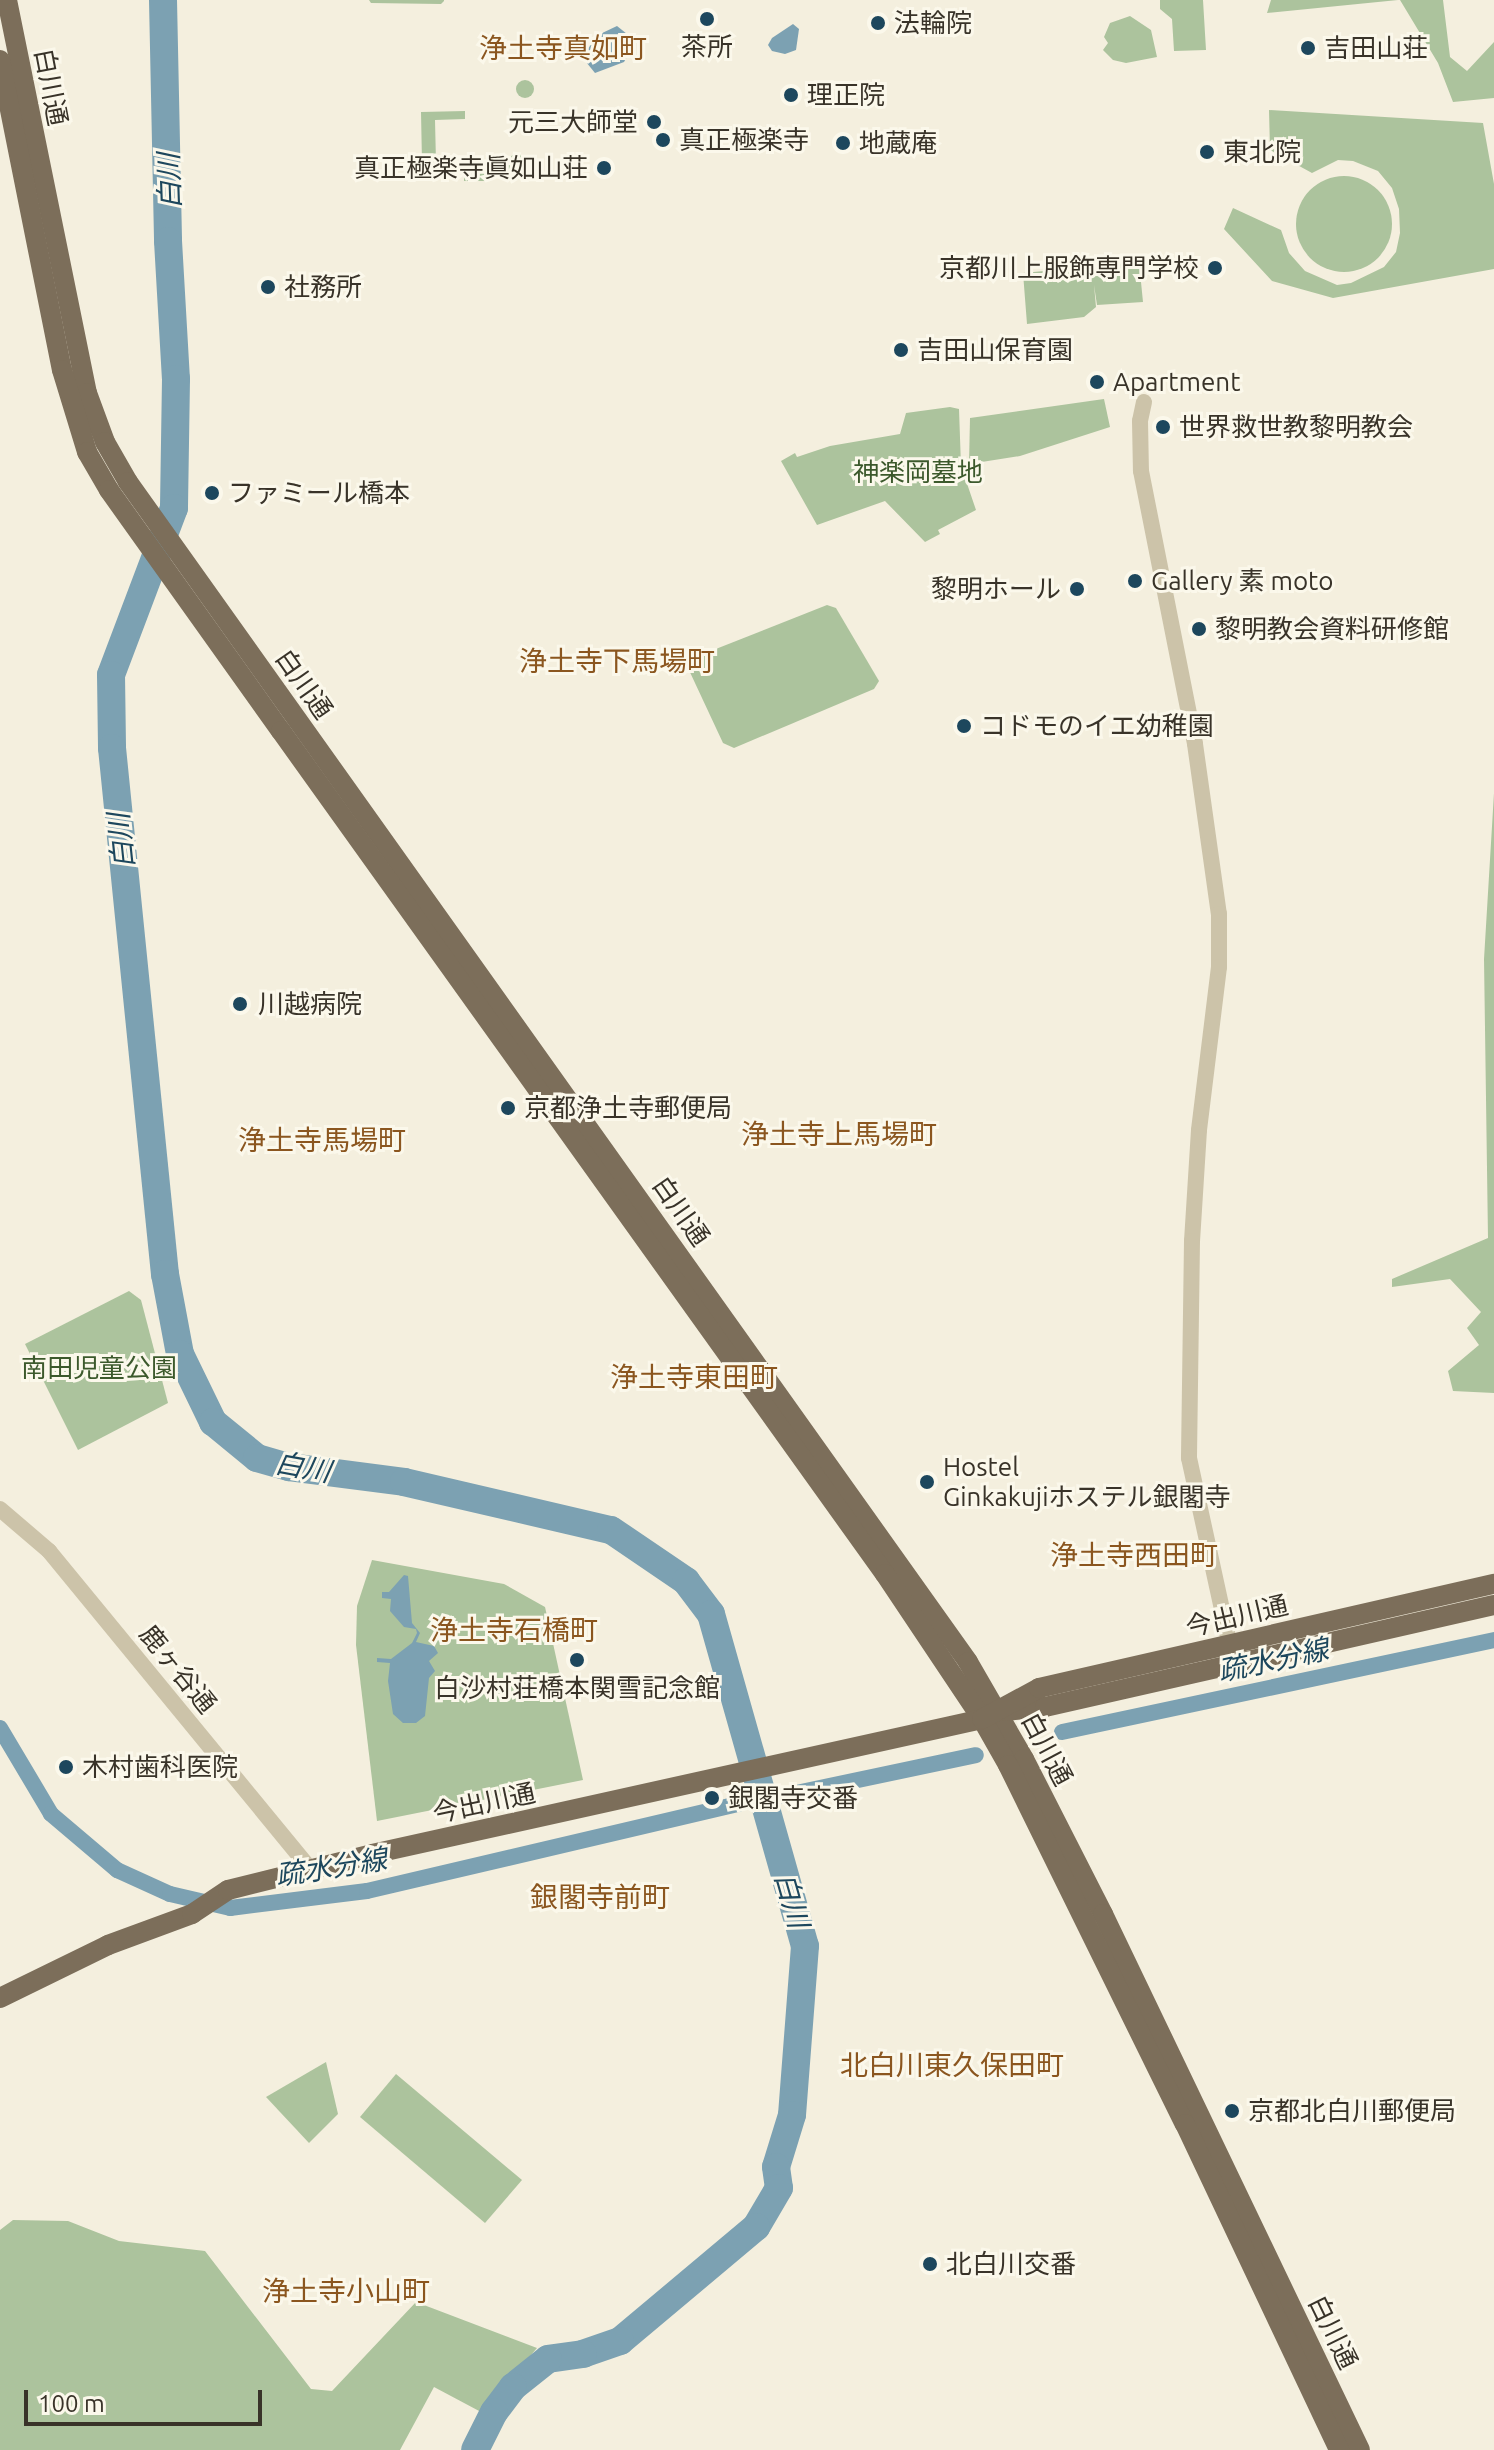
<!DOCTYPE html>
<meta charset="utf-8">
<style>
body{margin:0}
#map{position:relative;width:1494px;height:2450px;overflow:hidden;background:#f4efde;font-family:Ubuntu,"Noto Sans JP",sans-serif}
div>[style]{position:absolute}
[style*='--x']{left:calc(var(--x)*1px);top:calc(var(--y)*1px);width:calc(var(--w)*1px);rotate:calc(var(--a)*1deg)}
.green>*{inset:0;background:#acc39d}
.round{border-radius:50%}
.water>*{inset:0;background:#7ca1b2}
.canal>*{height:16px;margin:-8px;padding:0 8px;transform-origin:8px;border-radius:8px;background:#7ca1b2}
.river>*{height:28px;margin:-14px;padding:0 14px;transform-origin:14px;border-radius:14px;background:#7ca1b2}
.minor>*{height:16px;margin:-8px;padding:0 8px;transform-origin:8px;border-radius:8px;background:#ccc3a9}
.major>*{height:20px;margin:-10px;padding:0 10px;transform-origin:10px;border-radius:10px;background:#7c6e5a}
.dots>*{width:22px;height:22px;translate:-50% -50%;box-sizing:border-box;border:4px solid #fbf8eb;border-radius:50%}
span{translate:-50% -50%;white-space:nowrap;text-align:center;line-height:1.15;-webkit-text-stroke:6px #fbf8eb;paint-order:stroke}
.poi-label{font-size:26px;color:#393329}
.left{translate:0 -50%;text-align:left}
.right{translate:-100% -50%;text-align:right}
.street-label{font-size:26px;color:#393329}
.park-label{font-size:26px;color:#3c592c}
.neighbourhood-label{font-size:28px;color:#8b561f}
.water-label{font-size:28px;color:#1d475d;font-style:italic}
.scale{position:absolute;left:24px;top:2390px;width:238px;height:36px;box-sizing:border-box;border:4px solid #393329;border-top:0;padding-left:10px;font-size:24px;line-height:28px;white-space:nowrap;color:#393329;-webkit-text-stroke:6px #fbf8eb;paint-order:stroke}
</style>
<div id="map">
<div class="green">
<i style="clip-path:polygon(369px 0,444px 0,444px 1px,441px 4px,371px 3px)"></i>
<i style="clip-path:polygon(1160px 0,1203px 0,1206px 50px,1174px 51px,1172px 19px,1160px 9px)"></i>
<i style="clip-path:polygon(1271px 0,1398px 0,1267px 13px)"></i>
<i style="clip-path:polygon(1400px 0,1443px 0,1450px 57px,1467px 71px,1494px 42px,1494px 98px,1453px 102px,1438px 63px)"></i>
<i style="clip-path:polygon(1130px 16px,1151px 30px,1157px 57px,1126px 63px,1113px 60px,1103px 50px,1108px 43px,1104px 37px,1110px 23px)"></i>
<i class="round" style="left:516px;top:80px;width:18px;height:18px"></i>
<i style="clip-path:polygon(1269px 110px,1483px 123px,1494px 184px,1494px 269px,1333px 298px,1272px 281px,1224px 229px,1233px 208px,1281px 230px,1289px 253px,1305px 271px,1337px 285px,1351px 283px,1384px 267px,1396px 252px,1400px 233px,1399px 209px,1392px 188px,1378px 171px,1353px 161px,1338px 160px,1312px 173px,1270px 150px)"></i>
<i style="clip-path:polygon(465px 111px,465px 119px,435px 120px,436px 162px,422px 163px,421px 112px)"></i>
<i class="round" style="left:507px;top:154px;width:20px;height:20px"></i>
<i style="clip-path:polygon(464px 163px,486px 167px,487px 181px,464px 181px)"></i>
<i class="round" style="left:1296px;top:176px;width:96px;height:96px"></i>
<i style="clip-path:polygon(1139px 262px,1143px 302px,1097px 305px,1094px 285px,1096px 307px,1084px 317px,1027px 324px,1023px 273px)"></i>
<i style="clip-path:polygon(1104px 399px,1110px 427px,1020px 456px,969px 464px,970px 418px)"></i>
<i style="clip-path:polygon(950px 407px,959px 409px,961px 466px,976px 510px,938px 530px,940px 534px,925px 542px,885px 501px,817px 525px,781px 461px,795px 453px,797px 457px,830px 446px,900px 434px,906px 413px)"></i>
<i style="clip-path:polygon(827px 605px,836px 608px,879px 681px,874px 689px,734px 748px,723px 743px,688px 668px,693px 658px)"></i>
<i style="clip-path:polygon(1494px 793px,1494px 1393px,1453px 1391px,1448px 1371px,1479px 1345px,1467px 1328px,1481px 1312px,1450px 1279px,1392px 1287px,1392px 1279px,1488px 1238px,1484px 959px)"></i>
<i style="clip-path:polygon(129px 1291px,141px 1300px,168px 1403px,78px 1450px,25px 1344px)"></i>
<i style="clip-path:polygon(372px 1560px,504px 1584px,545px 1607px,583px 1780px,377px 1821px,356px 1645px,357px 1606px)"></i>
<i style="clip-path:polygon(326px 2062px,338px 2114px,309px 2143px,266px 2097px)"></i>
<i style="clip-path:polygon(396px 2074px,522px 2180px,485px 2223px,360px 2117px)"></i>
<i style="clip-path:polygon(13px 2220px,68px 2221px,119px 2241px,205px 2251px,311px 2389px,332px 2391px,416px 2302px,537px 2348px,481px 2412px,434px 2387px,400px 2450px,0 2450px,0 2230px)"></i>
</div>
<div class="water">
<i style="clip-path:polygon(793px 24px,799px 29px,796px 50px,785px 54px,772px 51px,768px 45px,772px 38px)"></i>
<i style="clip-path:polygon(617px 26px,627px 34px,631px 47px,629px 53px,624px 62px,595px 73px,582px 57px,598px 35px)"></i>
<i style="clip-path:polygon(404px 1575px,408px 1576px,412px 1623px,420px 1633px,416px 1642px,434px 1646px,438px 1653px,429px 1661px,435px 1671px,429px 1678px,425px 1716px,416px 1723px,403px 1723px,393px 1714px,388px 1681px,390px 1663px,377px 1662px,377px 1658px,391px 1659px,412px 1643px,417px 1633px,416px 1629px,404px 1627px,390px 1611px,391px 1599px,382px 1598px,382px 1592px,389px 1592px)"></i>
</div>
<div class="canal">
<i style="--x:0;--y:1728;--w:100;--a:59.3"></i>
<i style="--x:51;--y:1814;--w:87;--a:40.3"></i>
<i style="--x:117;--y:1870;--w:58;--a:24.4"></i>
<i style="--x:170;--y:1894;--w:62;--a:13.1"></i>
<i style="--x:230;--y:1908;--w:138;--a:-7.1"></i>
<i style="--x:367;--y:1891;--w:381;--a:-13.2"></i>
<i style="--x:1062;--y:1732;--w:442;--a:-12"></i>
<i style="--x:782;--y:1796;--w:198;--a:-11.9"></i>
</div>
<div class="river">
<i style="--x:163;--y:0;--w:241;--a:88.8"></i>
<i style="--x:168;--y:241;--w:138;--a:86.7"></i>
<i style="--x:176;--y:379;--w:129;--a:90.9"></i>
<i style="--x:174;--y:508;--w:178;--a:110.7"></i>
<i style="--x:111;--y:675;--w:73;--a:89.2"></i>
<i style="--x:112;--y:748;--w:529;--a:84.25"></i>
<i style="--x:165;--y:1274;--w:81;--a:79.4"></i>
<i style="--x:180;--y:1354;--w:76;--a:64.1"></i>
<i style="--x:213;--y:1422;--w:57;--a:39.3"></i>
<i style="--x:257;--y:1458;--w:33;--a:16"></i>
<i style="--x:289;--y:1467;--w:116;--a:7.4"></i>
<i style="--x:404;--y:1482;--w:212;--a:13.1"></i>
<i style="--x:611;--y:1530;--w:91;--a:34.2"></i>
<i style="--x:686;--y:1581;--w:41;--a:52.9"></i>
<i style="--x:711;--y:1614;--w:345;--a:74.2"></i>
<i style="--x:805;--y:1946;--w:169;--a:94.4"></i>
<i style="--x:792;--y:2115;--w:54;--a:107.1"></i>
<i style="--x:776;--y:2167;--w:21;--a:82"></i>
<i style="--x:779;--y:2188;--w:45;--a:120.5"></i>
<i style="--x:756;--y:2227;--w:177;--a:140"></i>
<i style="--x:620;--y:2341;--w:39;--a:161"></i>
<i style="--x:583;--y:2354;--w:35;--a:172"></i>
<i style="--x:548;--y:2359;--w:45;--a:141.3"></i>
<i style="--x:513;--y:2387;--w:31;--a:127"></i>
<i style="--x:494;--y:2412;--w:42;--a:116.6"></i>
</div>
<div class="minor">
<i style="--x:1144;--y:402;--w:19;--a:102"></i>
<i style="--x:1140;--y:421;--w:50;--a:88.9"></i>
<i style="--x:1141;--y:471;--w:278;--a:78.8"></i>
<i style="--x:1195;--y:744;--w:172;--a:82"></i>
<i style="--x:1219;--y:914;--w:53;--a:90"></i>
<i style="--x:1219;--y:967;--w:164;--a:97"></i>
<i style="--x:1199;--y:1130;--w:111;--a:93.6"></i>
<i style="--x:1192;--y:1241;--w:217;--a:90.8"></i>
<i style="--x:1189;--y:1458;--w:203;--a:77.7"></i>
<i style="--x:0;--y:1509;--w:65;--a:40.6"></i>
<i style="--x:49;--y:1551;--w:411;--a:50.6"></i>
</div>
<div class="major">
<i style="--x:7;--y:0;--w:401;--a:78.5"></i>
<i style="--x:87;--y:393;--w:52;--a:69.8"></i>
<i style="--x:105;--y:442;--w:46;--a:60.1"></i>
<i style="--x:128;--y:482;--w:1448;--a:54.55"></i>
<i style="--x:968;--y:1662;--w:112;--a:60"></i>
<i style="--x:1024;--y:1759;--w:174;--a:63"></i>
<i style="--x:1103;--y:1914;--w:594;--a:64.38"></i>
<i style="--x:0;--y:60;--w:316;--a:78.7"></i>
<i style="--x:62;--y:370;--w:86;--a:73"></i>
<i style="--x:87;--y:452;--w:44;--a:59.9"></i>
<i style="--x:109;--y:490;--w:296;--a:54.5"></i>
<i style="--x:281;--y:731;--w:1037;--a:54.38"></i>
<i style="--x:885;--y:1574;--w:174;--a:56.2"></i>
<i style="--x:982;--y:1719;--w:53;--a:60.5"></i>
<i style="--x:1008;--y:1765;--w:400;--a:63.8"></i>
<i style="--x:1185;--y:2124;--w:361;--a:64.7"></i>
<i style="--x:1006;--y:1711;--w:39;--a:-6"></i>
<i style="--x:1045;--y:1707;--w:460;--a:-12.8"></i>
<i style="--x:0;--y:1998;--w:120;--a:-26.1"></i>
<i style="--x:108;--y:1945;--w:90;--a:-20.3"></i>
<i style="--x:192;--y:1914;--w:43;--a:-33.7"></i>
<i style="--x:228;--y:1890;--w:148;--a:-14"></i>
<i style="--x:372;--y:1854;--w:625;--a:-12.48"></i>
<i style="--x:982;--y:1719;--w:65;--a:-28.5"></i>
<i style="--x:1039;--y:1688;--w:467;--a:-12.9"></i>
</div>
<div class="dots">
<i style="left:707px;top:19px;background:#1d475d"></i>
<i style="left:878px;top:23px;background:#1d475d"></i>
<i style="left:1308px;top:48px;background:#1d475d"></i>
<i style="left:791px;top:95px;background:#1d475d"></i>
<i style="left:654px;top:122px;background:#1d475d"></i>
<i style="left:663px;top:140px;background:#1d475d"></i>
<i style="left:843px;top:143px;background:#1d475d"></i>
<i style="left:1207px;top:152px;background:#1d475d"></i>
<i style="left:604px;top:168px;background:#1d475d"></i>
<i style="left:1215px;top:268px;background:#1d475d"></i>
<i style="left:268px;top:287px;background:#1d475d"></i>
<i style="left:901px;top:350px;background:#1d475d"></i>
<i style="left:1097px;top:382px;background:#1d475d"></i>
<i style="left:1163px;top:427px;background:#1d475d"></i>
<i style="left:212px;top:493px;background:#1d475d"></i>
<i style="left:1135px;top:581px;background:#1d475d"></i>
<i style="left:1077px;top:589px;background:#1d475d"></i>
<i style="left:1199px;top:629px;background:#1d475d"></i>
<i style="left:964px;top:726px;background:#1d475d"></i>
<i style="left:240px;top:1004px;background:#1d475d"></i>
<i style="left:508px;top:1108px;background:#1d475d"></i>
<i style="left:927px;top:1482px;background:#1d475d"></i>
<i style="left:577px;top:1660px;background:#1d475d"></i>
<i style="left:66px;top:1767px;background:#1d475d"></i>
<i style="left:712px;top:1798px;background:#1d475d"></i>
<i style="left:1232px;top:2111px;background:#1d475d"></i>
<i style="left:930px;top:2264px;background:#1d475d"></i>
</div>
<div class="poi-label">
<span class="left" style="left:894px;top:23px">法輪院</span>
<span style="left:707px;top:47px">茶所</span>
<span class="left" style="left:1324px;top:48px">吉田山荘</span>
<span class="left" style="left:807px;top:95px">理正院</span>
<span class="right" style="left:638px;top:122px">元三大師堂</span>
<span class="left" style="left:679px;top:140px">真正極楽寺</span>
<span class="left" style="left:859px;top:143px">地蔵庵</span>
<span class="left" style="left:1223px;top:152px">東北院</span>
<span class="right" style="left:588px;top:168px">真正極楽寺眞如山荘</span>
<span class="right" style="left:1199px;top:268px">京都川上服飾専門学校</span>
<span class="left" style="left:284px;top:287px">社務所</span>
<span class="left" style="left:917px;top:350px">吉田山保育園</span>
<span class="left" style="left:1113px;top:382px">Apartment</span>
<span class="left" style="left:1179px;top:427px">世界救世教黎明教会</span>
<span class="left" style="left:228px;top:493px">ファミール橋本</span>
<span class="left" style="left:1151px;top:581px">Gallery 素 moto</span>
<span class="right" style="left:1061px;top:589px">黎明ホール</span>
<span class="left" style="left:1215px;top:629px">黎明教会資料研修館</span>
<span class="left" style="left:980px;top:726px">コドモのイエ幼稚園</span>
<span class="left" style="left:258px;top:1004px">川越病院</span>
<span class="left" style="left:524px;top:1108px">京都浄土寺郵便局</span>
<span class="left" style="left:943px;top:1482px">Hostel<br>Ginkakujiホステル銀閣寺</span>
<span style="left:577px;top:1688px">白沙村荘橋本関雪記念館</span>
<span class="left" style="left:82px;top:1767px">木村歯科医院</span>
<span class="left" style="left:728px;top:1798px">銀閣寺交番</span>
<span class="left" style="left:1248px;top:2111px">京都北白川郵便局</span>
<span class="left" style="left:946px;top:2264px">北白川交番</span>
</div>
<div class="street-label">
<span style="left:51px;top:87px;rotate:79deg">白川通</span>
<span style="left:304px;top:684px;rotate:55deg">白川通</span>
<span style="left:681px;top:1211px;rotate:55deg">白川通</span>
<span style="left:1237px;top:1616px;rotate:-13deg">今出川通</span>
<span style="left:178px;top:1669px;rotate:51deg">鹿ヶ谷通</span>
<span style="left:1047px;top:1749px;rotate:62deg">白川通</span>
<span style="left:484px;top:1803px;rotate:-12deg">今出川通</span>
<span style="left:1333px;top:2332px;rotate:64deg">白川通</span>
</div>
<div class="park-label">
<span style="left:918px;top:472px">神楽岡墓地</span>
<span style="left:99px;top:1368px">南田児童公園</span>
</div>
<div class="neighbourhood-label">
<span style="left:563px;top:48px">浄土寺真如町</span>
<span style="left:617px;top:661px">浄土寺下馬場町</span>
<span style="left:839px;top:1134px">浄土寺上馬場町</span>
<span style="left:322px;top:1140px">浄土寺馬場町</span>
<span style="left:694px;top:1377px">浄土寺東田町</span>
<span style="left:1134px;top:1555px">浄土寺西田町</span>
<span style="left:514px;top:1630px">浄土寺石橋町</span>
<span style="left:600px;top:1897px">銀閣寺前町</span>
<span style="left:952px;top:2065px">北白川東久保田町</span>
<span style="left:346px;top:2291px">浄土寺小山町</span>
</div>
<div class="water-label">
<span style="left:169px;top:181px;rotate:-92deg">白川</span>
<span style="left:121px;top:841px;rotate:-96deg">白川</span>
<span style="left:303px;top:1467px;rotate:10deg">白川</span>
<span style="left:1273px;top:1660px;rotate:-12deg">疏水分線</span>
<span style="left:331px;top:1867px;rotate:-9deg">疏水分線</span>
<span style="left:792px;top:1900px;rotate:74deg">白川</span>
</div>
<div class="scale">100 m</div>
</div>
